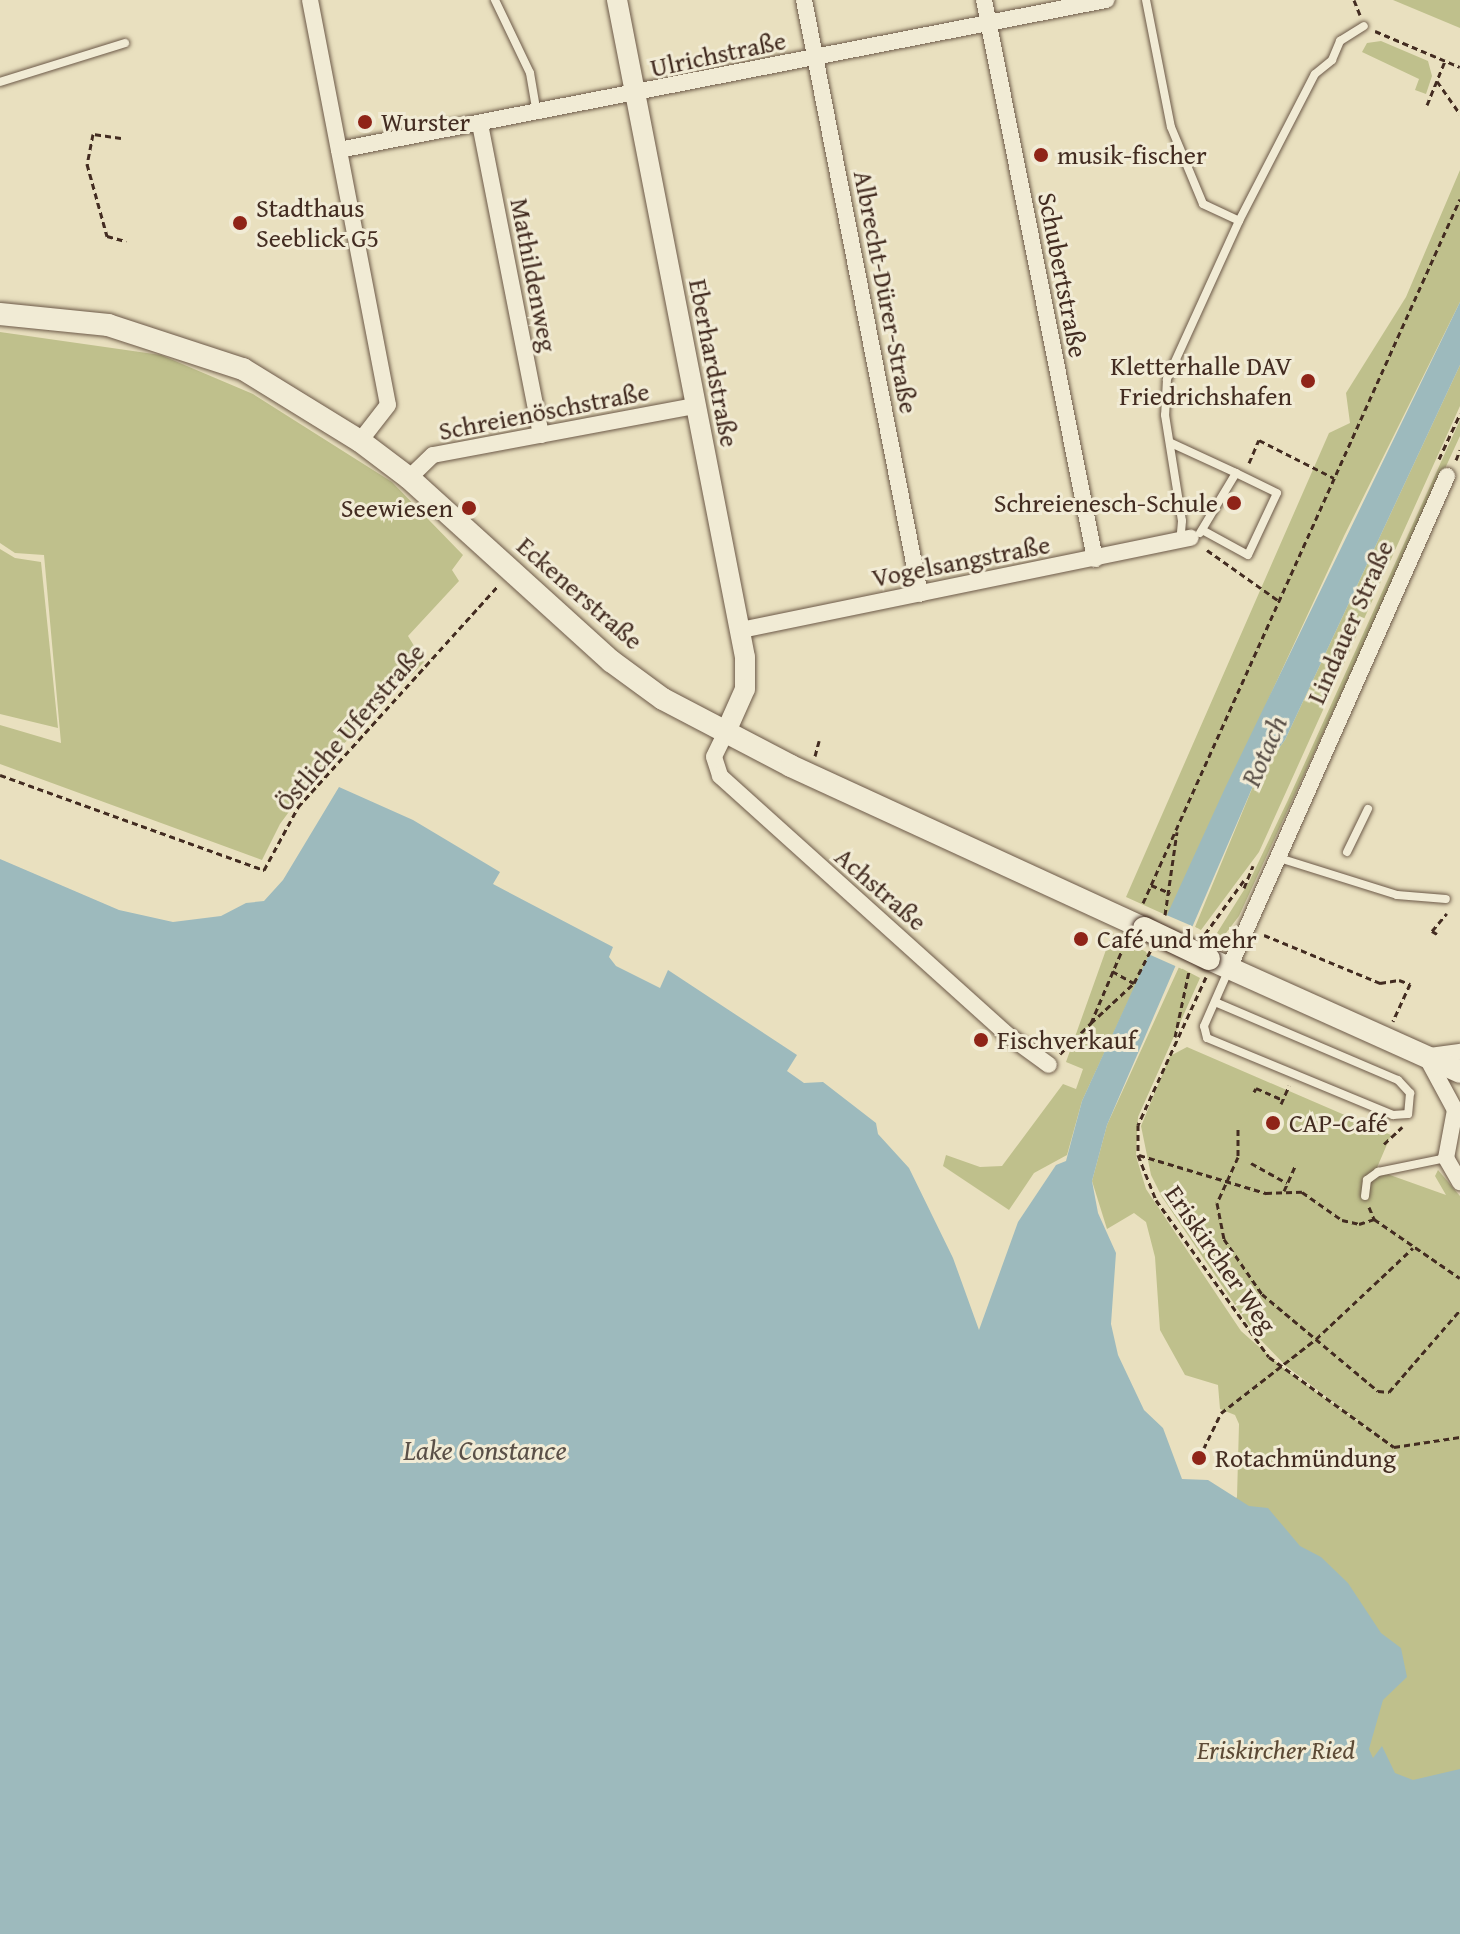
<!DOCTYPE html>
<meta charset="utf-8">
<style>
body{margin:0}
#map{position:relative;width:1460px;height:1934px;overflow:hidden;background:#e9e0bf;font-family:"Gentium Book Plus",serif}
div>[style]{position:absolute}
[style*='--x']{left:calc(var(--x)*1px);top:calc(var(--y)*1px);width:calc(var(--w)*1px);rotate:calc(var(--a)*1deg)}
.green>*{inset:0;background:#bfc08c}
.water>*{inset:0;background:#9dbabd}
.pier>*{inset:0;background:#e9e0bf}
.path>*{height:3px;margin-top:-1.5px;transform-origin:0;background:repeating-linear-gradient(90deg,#432c21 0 6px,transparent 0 10px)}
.roads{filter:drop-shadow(0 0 2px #6c5948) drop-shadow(0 0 2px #6c5948)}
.service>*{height:8px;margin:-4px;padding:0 4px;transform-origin:4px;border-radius:4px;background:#f1ebd5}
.minor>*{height:16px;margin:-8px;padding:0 8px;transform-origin:8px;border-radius:8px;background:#f1ebd5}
.tertiary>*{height:20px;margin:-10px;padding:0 10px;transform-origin:10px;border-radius:10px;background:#f1ebd5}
.secondary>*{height:22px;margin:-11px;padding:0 11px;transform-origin:11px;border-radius:11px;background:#f1ebd5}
.bridges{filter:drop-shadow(0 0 2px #432c21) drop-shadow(0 0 2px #432c21)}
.secondary-bridge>*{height:22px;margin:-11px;padding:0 11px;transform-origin:11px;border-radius:11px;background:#f1ebd5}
.dots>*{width:22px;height:22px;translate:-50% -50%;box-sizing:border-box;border:4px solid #f1ebd5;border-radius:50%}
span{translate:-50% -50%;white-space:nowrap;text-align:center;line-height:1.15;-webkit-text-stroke:6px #f1ebd5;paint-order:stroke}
.street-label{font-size:26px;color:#432c21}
.poi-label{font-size:26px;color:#432c21}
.left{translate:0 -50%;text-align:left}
.right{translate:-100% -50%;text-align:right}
.park-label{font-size:26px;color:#5c4a36;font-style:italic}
.water-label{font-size:28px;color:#5a5048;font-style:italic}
</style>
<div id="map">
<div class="green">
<i style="clip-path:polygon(1393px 0,1460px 0,1460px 28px)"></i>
<i style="clip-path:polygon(1381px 41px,1428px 61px,1432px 76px,1426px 94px,1415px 90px,1419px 79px,1362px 52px,1367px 43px)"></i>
<i style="clip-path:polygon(1460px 170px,1460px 302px,1344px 536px,1168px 916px,1126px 897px,1329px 433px,1350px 423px,1346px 393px,1406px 297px)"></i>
<i style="clip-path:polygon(0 332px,161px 355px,253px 394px,392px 482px,463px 555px,452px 570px,459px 581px,408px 636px,424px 662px,324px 764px,280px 824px,262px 860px,0 764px,0 725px,61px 743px,44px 555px,15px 553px,0 543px)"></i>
<i style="clip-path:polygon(1460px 365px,1460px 406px,1259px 852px,1201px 930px,1195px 927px,1256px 779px,1285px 740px)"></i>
<i style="clip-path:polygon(1460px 420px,1460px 436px,1239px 916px,1223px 937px,1217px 933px,1249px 882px,1288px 800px)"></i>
<i style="clip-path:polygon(0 549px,15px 558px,41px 562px,58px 728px,0 714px)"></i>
<i style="clip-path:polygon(1112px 933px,1150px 954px,1082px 1101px,1067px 1155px,1034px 1173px,1009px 1210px,943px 1166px,946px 1155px,980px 1167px,1002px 1166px,1063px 1084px,1076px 1089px,1083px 1069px,1066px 1062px)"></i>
<i style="clip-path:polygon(1179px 967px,1200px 978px,1138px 1117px,1136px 1156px,1146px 1189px,1241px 1331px,1283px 1368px,1393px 1447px,1286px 1366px,1254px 1333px,1162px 1197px,1151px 1175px,1141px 1126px,1170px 1056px,1187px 1047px,1391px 1135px,1376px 1170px,1446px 1195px,1435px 1176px,1438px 1170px,1460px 1196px,1460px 1934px,904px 1934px,1237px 1497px,1239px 1424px,1235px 1415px,1220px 1409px,1218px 1385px,1185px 1375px,1160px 1330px,1155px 1257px,1146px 1222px,1134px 1213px,1107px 1229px,1092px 1181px,1107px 1125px)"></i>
</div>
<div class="water">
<i style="clip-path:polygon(1460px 302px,1460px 365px,1285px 740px,1256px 779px,1107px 1125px,1092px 1181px,1098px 1213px,1116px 1253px,1111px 1324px,1118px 1355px,1144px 1410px,1163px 1428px,1182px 1479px,1208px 1480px,1249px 1506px,1268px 1508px,1300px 1546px,1321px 1557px,1348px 1583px,1381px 1633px,1401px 1648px,1407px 1677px,1383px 1700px,1369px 1749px,1373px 1758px,1382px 1746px,1395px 1773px,1413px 1780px,1460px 1769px,1460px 1934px,0 1934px,0 859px,119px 910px,173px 922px,221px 916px,246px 903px,264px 901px,283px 880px,339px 787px,413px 820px,500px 872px,493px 884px,613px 947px,609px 957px,616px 966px,660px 988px,668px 970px,797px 1055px,787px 1071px,804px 1083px,823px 1082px,876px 1123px,878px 1134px,909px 1168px,953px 1258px,979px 1330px,1018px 1222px,1056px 1165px,1066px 1161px,1082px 1101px,1225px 788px)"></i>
</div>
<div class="pier">
<i style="clip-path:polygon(1164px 914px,1199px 929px,1182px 969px,1146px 953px)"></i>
</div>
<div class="path">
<i style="--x:1354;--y:0;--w:16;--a:68"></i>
<i style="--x:1375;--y:31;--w:92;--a:23"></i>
<i style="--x:1437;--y:81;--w:40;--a:55.1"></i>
<i style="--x:1427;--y:105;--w:48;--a:-67.8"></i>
<i style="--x:121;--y:138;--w:28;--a:-172"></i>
<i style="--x:93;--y:134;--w:31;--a:101"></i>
<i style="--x:87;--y:164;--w:75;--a:74.5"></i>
<i style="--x:107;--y:236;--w:20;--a:15"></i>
<i style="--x:1439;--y:459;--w:50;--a:-65"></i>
<i style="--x:1456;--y:460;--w:11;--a:-68"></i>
<i style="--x:1249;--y:463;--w:25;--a:-67"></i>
<i style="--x:1259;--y:440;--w:84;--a:26.9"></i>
<i style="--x:1207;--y:550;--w:88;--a:35.3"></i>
<i style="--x:815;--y:756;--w:16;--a:-75"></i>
<i style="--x:0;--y:775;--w:281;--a:19.8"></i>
<i style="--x:264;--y:870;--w:72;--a:-61.6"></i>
<i style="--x:298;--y:807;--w:297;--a:-47.9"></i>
<i style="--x:1151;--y:885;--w:21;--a:23"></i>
<i style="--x:1244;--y:888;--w:24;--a:-68"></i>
<i style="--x:1143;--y:903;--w:772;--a:-65.76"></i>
<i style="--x:1165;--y:915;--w:84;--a:-81.8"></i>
<i style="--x:1205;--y:934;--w:68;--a:-54"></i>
<i style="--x:1437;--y:934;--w:6;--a:-149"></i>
<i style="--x:1432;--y:931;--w:23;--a:-50"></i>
<i style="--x:1264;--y:935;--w:126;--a:22.5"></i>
<i style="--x:1380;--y:983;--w:19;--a:-9"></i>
<i style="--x:1399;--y:980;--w:12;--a:20"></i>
<i style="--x:1410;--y:984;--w:41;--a:114.7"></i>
<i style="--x:1112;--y:971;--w:25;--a:29"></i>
<i style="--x:1206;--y:977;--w:163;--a:114.7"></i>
<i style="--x:1138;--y:1125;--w:30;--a:90"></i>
<i style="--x:1138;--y:1155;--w:48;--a:68.2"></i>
<i style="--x:1156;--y:1200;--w:193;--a:54.3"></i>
<i style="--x:1269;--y:1357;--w:154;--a:35.8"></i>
<i style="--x:1394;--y:1447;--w:67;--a:-8.6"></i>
<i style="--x:1091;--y:1023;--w:59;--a:-42.9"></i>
<i style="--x:1134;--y:983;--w:36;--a:-63"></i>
<i style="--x:1175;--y:1037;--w:67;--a:-78"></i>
<i style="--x:1060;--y:1054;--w:44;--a:-45"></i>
<i style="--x:1091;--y:1023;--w:89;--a:-66.9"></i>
<i style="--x:1254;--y:1092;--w:4;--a:-63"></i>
<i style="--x:1256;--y:1088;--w:30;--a:24"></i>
<i style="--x:1281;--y:1104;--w:20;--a:-66"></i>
<i style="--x:1238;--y:1129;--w:28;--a:90"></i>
<i style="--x:1238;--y:1157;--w:51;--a:114.5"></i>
<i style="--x:1217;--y:1203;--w:37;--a:79"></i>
<i style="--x:1224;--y:1239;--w:67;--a:55.4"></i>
<i style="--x:1262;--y:1294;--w:151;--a:39.9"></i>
<i style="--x:1378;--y:1391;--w:11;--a:5"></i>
<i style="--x:1389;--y:1392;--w:108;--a:-49.1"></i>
<i style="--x:1384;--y:1144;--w:25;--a:-43"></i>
<i style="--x:1139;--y:1155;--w:133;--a:16.7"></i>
<i style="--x:1266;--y:1193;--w:36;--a:-2"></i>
<i style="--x:1302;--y:1192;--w:49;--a:35"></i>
<i style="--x:1342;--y:1220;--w:17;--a:13"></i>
<i style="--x:1359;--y:1224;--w:16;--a:-18"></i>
<i style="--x:1251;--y:1163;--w:41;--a:29.1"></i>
<i style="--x:1284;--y:1191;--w:27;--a:-66"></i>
<i style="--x:1369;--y:1207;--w:13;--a:67"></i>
<i style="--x:1374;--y:1219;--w:104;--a:34.5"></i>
<i style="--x:1199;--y:1458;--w:50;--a:-63.9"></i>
<i style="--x:1221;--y:1413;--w:120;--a:-37.9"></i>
<i style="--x:1316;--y:1339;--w:133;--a:-43.2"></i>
</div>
<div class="roads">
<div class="service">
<i style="--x:495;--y:0;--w:81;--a:64.4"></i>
<i style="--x:530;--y:73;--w:42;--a:80.3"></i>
<i style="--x:1146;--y:0;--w:129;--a:78.9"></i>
<i style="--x:1171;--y:127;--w:83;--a:67.4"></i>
<i style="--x:1203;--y:204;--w:40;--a:25"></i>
<i style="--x:1239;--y:221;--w:174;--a:114.5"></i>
<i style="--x:1167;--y:379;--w:36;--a:93"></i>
<i style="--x:1165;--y:415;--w:107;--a:80.9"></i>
<i style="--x:1182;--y:521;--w:21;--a:95"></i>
<i style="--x:0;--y:82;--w:131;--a:-17.3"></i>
<i style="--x:1239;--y:221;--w:165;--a:-62.7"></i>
<i style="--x:1315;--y:74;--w:22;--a:-39"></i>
<i style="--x:1332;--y:60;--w:21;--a:-67"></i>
<i style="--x:1340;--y:41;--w:28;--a:-32"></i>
<i style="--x:1171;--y:443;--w:72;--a:24.8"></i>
<i style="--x:1236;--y:473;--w:70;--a:121"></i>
<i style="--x:1204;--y:531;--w:50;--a:28.6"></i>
<i style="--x:1248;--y:555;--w:68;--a:-64.9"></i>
<i style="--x:1277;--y:493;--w:46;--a:-154"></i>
<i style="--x:1347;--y:852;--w:48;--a:-64"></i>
<i style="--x:1276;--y:857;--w:127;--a:17.4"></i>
<i style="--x:1397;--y:895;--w:49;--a:4.7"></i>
<i style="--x:1215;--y:1002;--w:199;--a:23.1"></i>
<i style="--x:1398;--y:1080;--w:18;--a:47"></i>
<i style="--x:1410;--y:1093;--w:21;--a:95"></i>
<i style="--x:1408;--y:1114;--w:15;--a:176"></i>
<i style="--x:1393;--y:1115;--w:201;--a:-157.5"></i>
<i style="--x:1207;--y:1038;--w:12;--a:-104"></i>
<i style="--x:1204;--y:1026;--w:62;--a:-66.3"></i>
<i style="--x:1365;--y:1196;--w:16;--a:-83"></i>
<i style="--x:1367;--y:1180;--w:14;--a:-36"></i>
<i style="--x:1378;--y:1172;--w:69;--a:-11.6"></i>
</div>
<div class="minor">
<i style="--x:310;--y:0;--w:412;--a:79.1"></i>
<i style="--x:388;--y:405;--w:46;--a:127.9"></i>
<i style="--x:804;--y:0;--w:605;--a:78.95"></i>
<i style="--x:984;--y:0;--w:570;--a:78.77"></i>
<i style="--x:480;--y:124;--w:317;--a:78.9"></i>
<i style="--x:339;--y:150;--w:782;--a:-11.07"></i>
<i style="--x:409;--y:478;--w:33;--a:-44"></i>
<i style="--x:433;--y:455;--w:268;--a:-10.6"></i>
<i style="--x:741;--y:630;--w:459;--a:-11.6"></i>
<i style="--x:725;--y:734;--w:25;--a:116"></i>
<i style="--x:714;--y:757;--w:20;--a:72"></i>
<i style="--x:720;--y:776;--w:384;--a:42"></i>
<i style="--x:1005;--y:1033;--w:54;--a:36"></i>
<i style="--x:1229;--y:968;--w:538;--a:-66.1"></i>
<i style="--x:1430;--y:1056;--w:30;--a:-8"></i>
<i style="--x:1428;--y:1060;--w:57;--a:61.6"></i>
<i style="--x:1455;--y:1110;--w:49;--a:100.6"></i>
<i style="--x:1446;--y:1158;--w:28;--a:60"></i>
</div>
<div class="tertiary">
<i style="--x:617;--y:0;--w:669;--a:78.98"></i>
<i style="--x:745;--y:657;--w:32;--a:90"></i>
<i style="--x:745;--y:689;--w:49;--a:114"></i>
</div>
<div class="secondary">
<i style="--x:0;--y:314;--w:109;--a:5.8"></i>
<i style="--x:108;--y:325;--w:142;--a:18.1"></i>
<i style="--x:243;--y:369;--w:137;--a:31.6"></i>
<i style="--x:360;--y:441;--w:61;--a:37.1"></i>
<i style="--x:409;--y:478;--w:273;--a:42.2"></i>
<i style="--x:611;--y:661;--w:64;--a:36.2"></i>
<i style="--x:663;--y:699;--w:144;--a:27.6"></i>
<i style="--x:791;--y:766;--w:388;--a:24.7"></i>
<i style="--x:1209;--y:959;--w:275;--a:24.2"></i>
</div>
</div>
<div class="bridges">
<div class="secondary-bridge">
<i style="--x:1144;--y:928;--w:72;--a:25.5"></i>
</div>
</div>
<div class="dots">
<i style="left:365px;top:122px;background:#8f2418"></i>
<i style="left:1041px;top:155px;background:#8f2418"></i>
<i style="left:240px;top:223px;background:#8f2418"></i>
<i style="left:1308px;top:381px;background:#8f2418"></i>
<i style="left:1234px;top:503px;background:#8f2418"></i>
<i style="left:469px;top:508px;background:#8f2418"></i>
<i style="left:1081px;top:939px;background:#8f2418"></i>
<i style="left:981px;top:1040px;background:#8f2418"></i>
<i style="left:1273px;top:1123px;background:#8f2418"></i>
<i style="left:1199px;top:1458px;background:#8f2418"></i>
</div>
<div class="street-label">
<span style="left:718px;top:54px;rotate:-12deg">Ulrichstraße</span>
<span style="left:534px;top:275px;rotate:79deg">Mathildenweg</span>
<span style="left:1063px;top:275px;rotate:79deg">Schubertstraße</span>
<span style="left:886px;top:292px;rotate:79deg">Albrecht-Dürer-Straße</span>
<span style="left:714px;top:363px;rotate:79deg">Eberhardstraße</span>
<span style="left:544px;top:411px;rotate:-11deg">Schreienöschstraße</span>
<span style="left:961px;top:561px;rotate:-11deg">Vogelsangstraße</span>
<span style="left:580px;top:593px;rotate:41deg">Eckenerstraße</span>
<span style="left:1350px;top:622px;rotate:-66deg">Lindauer Straße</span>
<span style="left:350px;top:727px;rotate:-49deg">Östliche Uferstraße</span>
<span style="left:881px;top:889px;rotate:41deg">Achstraße</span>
<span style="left:1221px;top:1259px;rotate:55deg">Eriskircher Weg</span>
</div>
<div class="poi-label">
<span class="left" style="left:381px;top:122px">Wurster</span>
<span class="left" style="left:1057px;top:155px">musik-fischer</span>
<span class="left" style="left:256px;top:223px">Stadthaus<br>Seeblick G5</span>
<span class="right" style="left:1292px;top:381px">Kletterhalle DAV<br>Friedrichshafen</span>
<span class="right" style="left:1218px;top:503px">Schreienesch-Schule</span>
<span class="right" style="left:453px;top:508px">Seewiesen</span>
<span class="left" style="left:1097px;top:939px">Café und mehr</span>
<span class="left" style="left:997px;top:1040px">Fischverkauf</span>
<span class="left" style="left:1289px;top:1123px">CAP-Café</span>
<span class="left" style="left:1215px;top:1458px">Rotachmündung</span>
</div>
<div class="park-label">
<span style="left:1276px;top:1750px">Eriskircher Ried</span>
</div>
<div class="water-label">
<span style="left:1264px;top:751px;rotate:-66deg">Rotach</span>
<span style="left:485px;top:1450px">Lake Constance</span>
</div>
</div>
